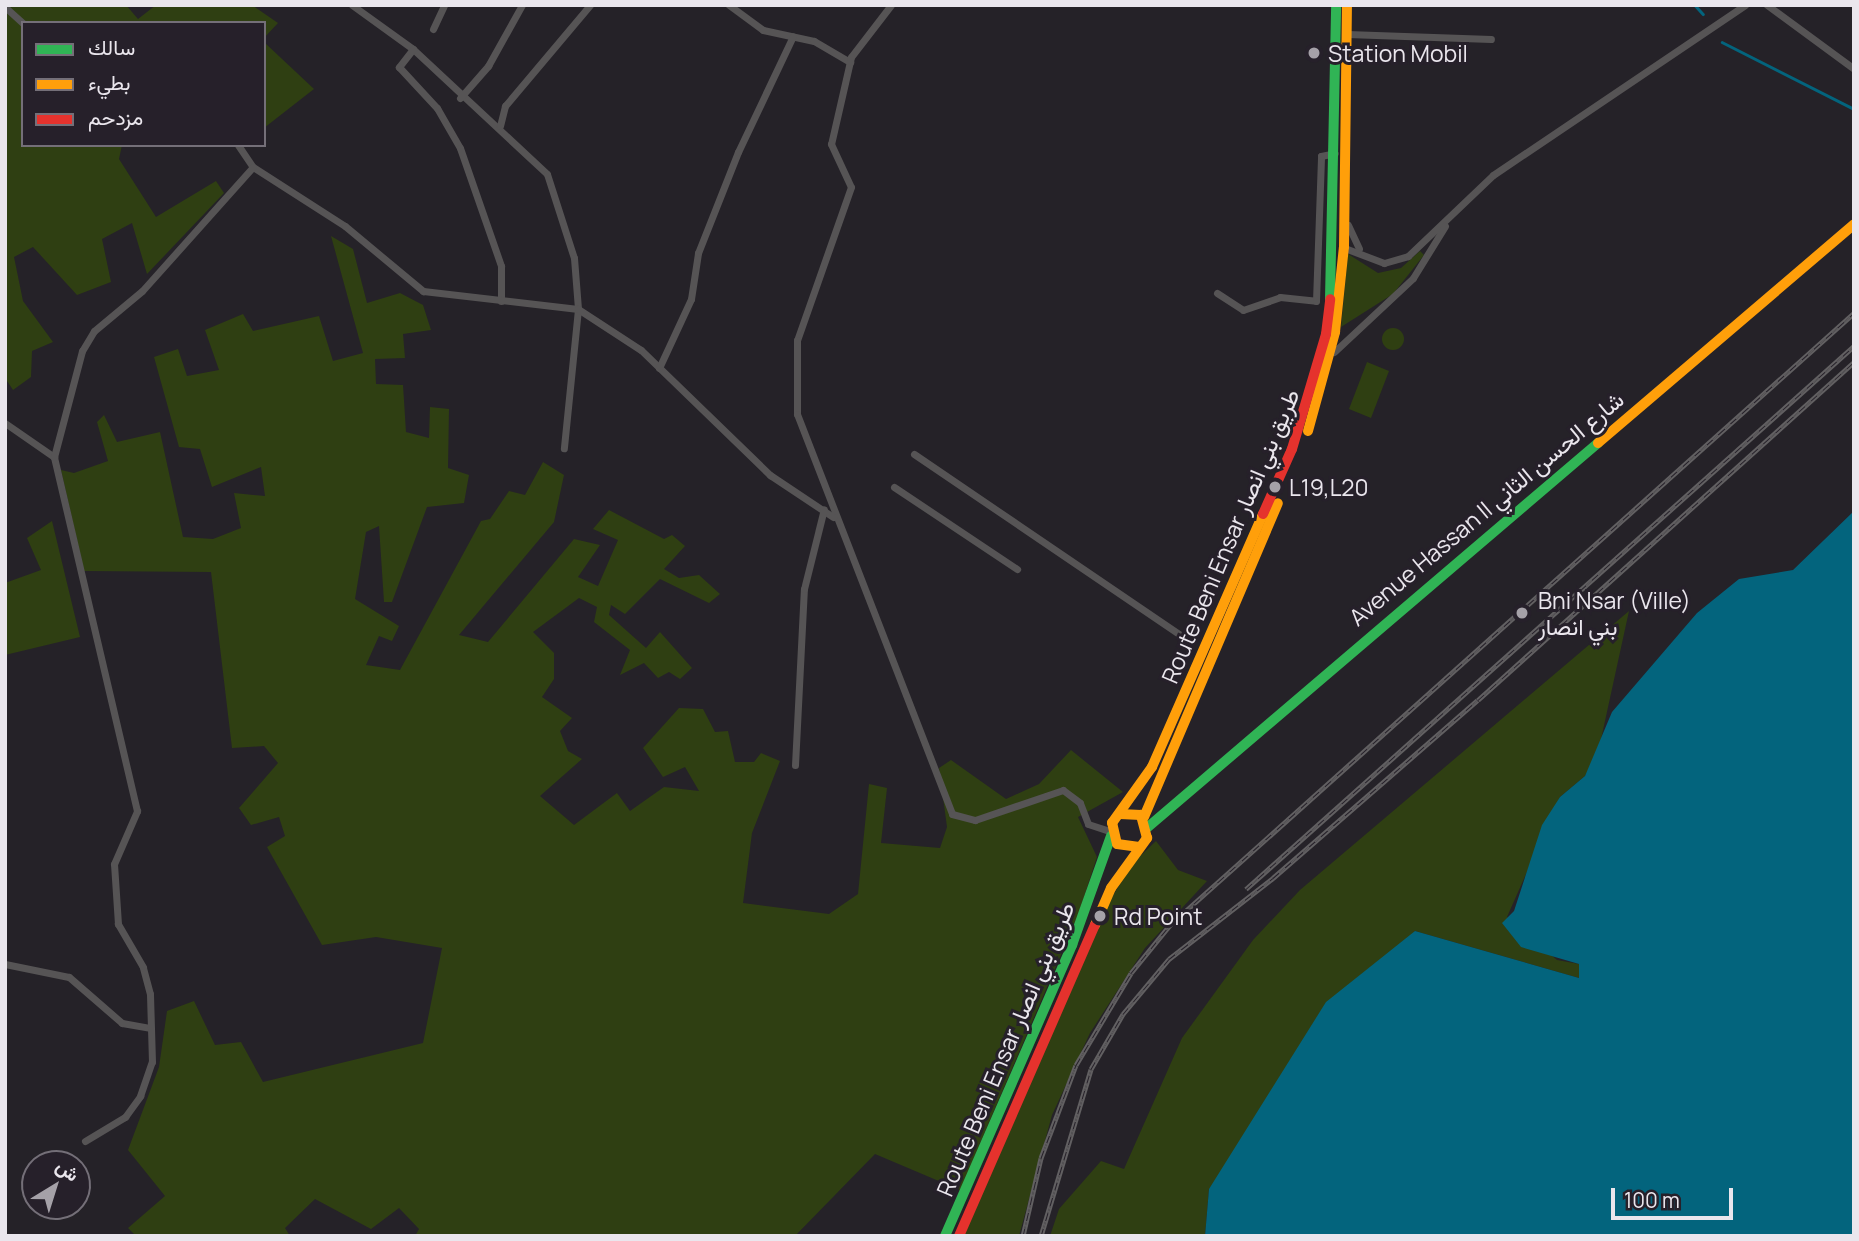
<!DOCTYPE html>
<meta charset="utf-8">
<style>
body{margin:0}
#map{position:relative;width:1859px;height:1241px;overflow:hidden;background:#252228;font-family:Manrope,Vazirmatn,sans-serif}
div>[style]{position:absolute}
[style*='--x']{left:calc(var(--x)*1px);top:calc(var(--y)*1px);width:calc(var(--w)*1px);rotate:calc(var(--a)*1deg)}
.green>*{inset:0;background:#2f3f12}
.round{border-radius:50%}
.water>*{inset:0;background:#03647d}
.stream>*{height:2.5px;margin:-1.25px;padding:0 1.25px;transform-origin:1.25px;border-radius:1.25px;background:#03647d}
.street>*{height:7px;margin:-3.5px;padding:0 3.5px;transform-origin:3.5px;border-radius:3.5px;background:#565455}
.fast>*{height:10px;margin:-5px;padding:0 5px;transform-origin:5px;border-radius:5px;background:#30b455}
.slow>*{height:10px;margin:-5px;padding:0 5px;transform-origin:5px;border-radius:5px;background:#ff9f0a}
.jam>*{height:10px;margin:-5px;padding:0 5px;transform-origin:5px;border-radius:5px;background:#e5322d}
.rail>*{height:5px;margin-top:-2.5px;transform-origin:0;background:repeating-linear-gradient(90deg,#26202a 0 8px,#626062 0 16px);box-sizing:border-box;border-block:2px solid #626062}
.dots>*{width:19px;height:19px;translate:-50% -50%;box-sizing:border-box;border:4px solid #26202a;border-radius:50%}
span{translate:-50% -50%;white-space:nowrap;text-align:center;line-height:1.15;-webkit-text-stroke:6px #26202a;paint-order:stroke}
.poi-label{font-size:23px;color:#eae6ed}
.left{translate:0 -50%;text-align:left}
.street-label{font-size:23px;color:#eae6ed}
.frame{position:absolute;inset:0;border:7px solid #eae6ed;pointer-events:none}
.legend{position:absolute;left:21px;top:21px;width:245px;height:126px;box-sizing:border-box;background:#26202a;border:2px solid #746f78;margin:0;padding:9px 12px;list-style:none;font-size:21px;color:#eae6ed}
.legend li{display:flex;align-items:center;gap:14px;height:35px}
.legend b{width:35px;border:2px solid #746f78}
.north{position:absolute;left:21px;top:1150px;width:70px;height:70px;box-sizing:border-box;background:#26202a;border:2px solid #746f78;border-radius:50%;rotate:38deg;font-size:19px;font-weight:700;line-height:28px;text-align:center;color:#eae6ed}
.north::after{content:'';display:block;margin:auto;width:24px;height:32px;background:#a5a1a8;clip-path:polygon(50% 0,100% 100%,50% 72%,0 100%)}
.scale{position:absolute;left:1611px;top:1188px;width:122px;height:32px;box-sizing:border-box;border:4px solid #eae6ed;border-top:0;padding-left:9px;font-size:21px;line-height:24px;white-space:nowrap;color:#eae6ed;-webkit-text-stroke:5px #26202a;paint-order:stroke}
</style>
<div id="map">
<div class="green">
<i style="clip-path:polygon(5px 5px,126px 5px,138px 19px,156px 5px,252px 5px,278px 23px,264px 38px,264px 23px,23px 23px,23px 145px,122px 145px,119px 159px,156px 217px,216px 181px,224px 193px,147px 274px,132px 223px,102px 239px,111px 282px,77px 295px,33px 247px,14px 257px,23px 301px,53px 342px,32px 351px,31px 377px,13px 390px,5px 378px)"></i>
<i style="clip-path:polygon(264px 42px,314px 89px,264px 128px)"></i>
<i style="clip-path:polygon(331px 236px,353px 249px,367px 303px,400px 293px,423px 305px,431px 330px,403px 334px,405px 358px,375px 359px,376px 384px,403px 385px,406px 432px,429px 438px,430px 407px,449px 409px,448px 468px,469px 475px,464px 503px,427px 507px,392px 602px,384px 602px,379px 526px,366px 532px,355px 599px,399px 626px,392px 641px,379px 636px,366px 665px,400px 670px,481px 521px,490px 519px,509px 491px,525px 495px,543px 462px,564px 475px,554px 522px,459px 635px,488px 642px,574px 539px,600px 545px,578px 577px,598px 586px,618px 540px,593px 529px,609px 510px,664px 539px,672px 535px,685px 546px,664px 569px,679px 578px,699px 575px,720px 594px,709px 603px,660px 579px,625px 614px,611px 605px,609px 615px,646px 648px,660px 632px,692px 668px,680px 679px,669px 672px,658px 678px,644px 663px,620px 675px,630px 650px,594px 622px,597px 607px,579px 598px,533px 632px,554px 653px,554px 679px,542px 697px,572px 718px,560px 731px,568px 751px,582px 759px,540px 796px,574px 825px,617px 793px,630px 811px,664px 787px,699px 791px,685px 767px,663px 777px,643px 748px,679px 708px,703px 709px,715px 732px,728px 731px,735px 762px,754px 762px,761px 753px,780px 761px,752px 833px,743px 903px,829px 914px,858px 894px,869px 784px,887px 788px,881px 843px,940px 848px,947px 827px,939px 768px,951px 760px,1006px 799px,1039px 784px,1071px 750px,1123px 792px,1078px 817px,1097px 857px,1078px 915px,960px 1190px,875px 1154px,795px 1236px,415px 1236px,419px 1229px,399px 1208px,371px 1229px,315px 1199px,285px 1228px,290px 1236px,136px 1236px,128px 1228px,165px 1196px,128px 1150px,159px 1067px,167px 1011px,194px 1001px,215px 1045px,241px 1042px,263px 1082px,423px 1043px,442px 948px,376px 937px,322px 945px,267px 847px,285px 836px,279px 817px,251px 825px,239px 808px,278px 763px,264px 746px,232px 748px,211px 572px,84px 571px,61px 470px,74px 473px,108px 461px,97px 422px,104px 415px,117px 442px,160px 432px,183px 537px,213px 539px,241px 528px,234px 493px,265px 496px,261px 467px,212px 487px,200px 449px,179px 447px,154px 357px,178px 349px,187px 376px,219px 370px,205px 330px,243px 314px,253px 331px,319px 316px,333px 361px,363px 353px)"></i>
<i style="clip-path:polygon(1420px 251px,1424px 255px,1393px 294px,1341px 327px,1348px 254px,1378px 273px,1401px 268px)"></i>
<i class="round" style="left:1382px;top:328px;width:22px;height:22px"></i>
<i style="clip-path:polygon(1367px 362px,1389px 371px,1371px 418px,1349px 409px)"></i>
<i style="clip-path:polygon(52px 521px,80px 637px,5px 655px,5px 583px,41px 570px,27px 538px)"></i>
<i style="clip-path:polygon(1629px 611px,1598px 753px,1585px 776px,1560px 797px,1507px 917px,1557px 960px,1579px 964px,1579px 978px,1415px 931px,1209px 1189px,1205px 1236px,1050px 1236px,1059px 1209px,1101px 1161px,1124px 1169px,1182px 1038px,1253px 940px,1300px 890px)"></i>
<i style="clip-path:polygon(1156px 841px,1178px 870px,1207px 881px,1145px 948px,1090px 1033px,1052px 1115px,1019px 1236px,963px 1236px,1100px 916px,1134px 862px)"></i>
</div>
<div class="water">
<i style="clip-path:polygon(1854px 511px,1854px 1236px,1205px 1236px,1209px 1189px,1326px 1002px,1415px 931px,1579px 978px,1579px 964px,1521px 947px,1502px 923px,1514px 911px,1542px 825px,1560px 797px,1585px 776px,1612px 712px,1697px 613px,1739px 579px,1793px 570px)"></i>
</div>
<div class="stream">
<i style="--x:1695;--y:5;--w:12;--a:48"></i>
<i style="--x:1722;--y:42;--w:148;--a:26.9"></i>
</div>
<div class="street">
<i style="--x:352;--y:5;--w:75;--a:35.8"></i>
<i style="--x:413;--y:49;--w:183;--a:43"></i>
<i style="--x:547;--y:174;--w:88;--a:72.2"></i>
<i style="--x:574;--y:258;--w:51;--a:85.5"></i>
<i style="--x:578;--y:309;--w:140;--a:95.8"></i>
<i style="--x:729;--y:5;--w:42;--a:36.3"></i>
<i style="--x:763;--y:30;--w:52;--a:12.2"></i>
<i style="--x:814;--y:41;--w:42;--a:30.3"></i>
<i style="--x:891;--y:5;--w:66;--a:127.6"></i>
<i style="--x:851;--y:57;--w:89;--a:102.9"></i>
<i style="--x:831;--y:144;--w:47;--a:65.1"></i>
<i style="--x:851;--y:187;--w:162;--a:109.4"></i>
<i style="--x:797;--y:340;--w:74;--a:90"></i>
<i style="--x:797;--y:414;--w:429;--a:68.8"></i>
<i style="--x:952;--y:814;--w:24;--a:15"></i>
<i style="--x:975;--y:820;--w:93;--a:-18.8"></i>
<i style="--x:1063;--y:790;--w:21;--a:37"></i>
<i style="--x:1080;--y:803;--w:22;--a:69"></i>
<i style="--x:1088;--y:824;--w:23;--a:18"></i>
<i style="--x:1767;--y:5;--w:108;--a:36.3"></i>
<i style="--x:5;--y:7;--w:24;--a:42"></i>
<i style="--x:433;--y:29;--w:26;--a:-65"></i>
<i style="--x:1347;--y:34;--w:144;--a:2"></i>
<i style="--x:413;--y:49;--w:23;--a:128"></i>
<i style="--x:399;--y:67;--w:56;--a:47.2"></i>
<i style="--x:437;--y:108;--w:46;--a:60.1"></i>
<i style="--x:460;--y:148;--w:125;--a:70.8"></i>
<i style="--x:501;--y:266;--w:35;--a:90"></i>
<i style="--x:460;--y:98;--w:43;--a:-48.8"></i>
<i style="--x:488;--y:66;--w:70;--a:-60.9"></i>
<i style="--x:500;--y:126;--w:21;--a:-76"></i>
<i style="--x:505;--y:106;--w:132;--a:-49.9"></i>
<i style="--x:238;--y:145;--w:27;--a:56"></i>
<i style="--x:253;--y:167;--w:109;--a:32.7"></i>
<i style="--x:345;--y:226;--w:102;--a:39.8"></i>
<i style="--x:423;--y:291;--w:156;--a:6.6"></i>
<i style="--x:578;--y:309;--w:75;--a:33.1"></i>
<i style="--x:641;--y:350;--w:180;--a:44.1"></i>
<i style="--x:770;--y:475;--w:76;--a:33.7"></i>
<i style="--x:1348;--y:225;--w:26;--a:65"></i>
<i style="--x:1342;--y:247;--w:45;--a:20.9"></i>
<i style="--x:1384;--y:263;--w:25;--a:-16"></i>
<i style="--x:1408;--y:256;--w:117;--a:-43.6"></i>
<i style="--x:1493;--y:175;--w:304;--a:-34"></i>
<i style="--x:1217;--y:293;--w:31;--a:33"></i>
<i style="--x:1243;--y:310;--w:39;--a:-19"></i>
<i style="--x:1280;--y:297;--w:36;--a:6"></i>
<i style="--x:1316;--y:301;--w:145;--a:-88"></i>
<i style="--x:1321;--y:156;--w:14;--a:-12"></i>
<i style="--x:1334;--y:352;--w:108;--a:-43.1"></i>
<i style="--x:1413;--y:278;--w:61;--a:-58.4"></i>
<i style="--x:659;--y:368;--w:76;--a:-65.1"></i>
<i style="--x:691;--y:299;--w:47;--a:-81.3"></i>
<i style="--x:698;--y:253;--w:109;--a:-68.4"></i>
<i style="--x:738;--y:152;--w:128;--a:-64.6"></i>
<i style="--x:5;--y:423;--w:60;--a:34.8"></i>
<i style="--x:914;--y:454;--w:325;--a:34.2"></i>
<i style="--x:894;--y:487;--w:148;--a:33.7"></i>
<i style="--x:795;--y:765;--w:176;--a:-87.1"></i>
<i style="--x:804;--y:589;--w:82;--a:-76"></i>
<i style="--x:5;--y:964;--w:65;--a:11.5"></i>
<i style="--x:69;--y:977;--w:70;--a:41"></i>
<i style="--x:122;--y:1023;--w:28;--a:10"></i>
<i style="--x:85;--y:1141;--w:47;--a:-31"></i>
<i style="--x:125;--y:1117;--w:26;--a:-54"></i>
<i style="--x:140;--y:1096;--w:36;--a:-71"></i>
<i style="--x:152;--y:1062;--w:68;--a:-91.7"></i>
<i style="--x:150;--y:994;--w:28;--a:-105"></i>
<i style="--x:143;--y:967;--w:50;--a:-120.2"></i>
<i style="--x:118;--y:924;--w:60;--a:-93.8"></i>
<i style="--x:114;--y:864;--w:58;--a:-66.5"></i>
<i style="--x:137;--y:811;--w:364;--a:-103.2"></i>
<i style="--x:54;--y:457;--w:110;--a:-75.2"></i>
<i style="--x:82;--y:351;--w:23;--a:-59"></i>
<i style="--x:94;--y:331;--w:62;--a:-39.8"></i>
<i style="--x:142;--y:291;--w:166;--a:-48.2"></i>
</div>
<div class="fast">
<i style="--x:1330;--y:299;--w:294;--a:-88.8"></i>
<i style="--x:1148;--y:827;--w:592;--a:-40.48"></i>
<i style="--x:945;--y:1236;--w:318;--a:-66.4"></i>
<i style="--x:1072;--y:945;--w:116;--a:-70.3"></i>
</div>
<div class="slow">
<i style="--x:1308;--y:431;--w:103;--a:-74.7"></i>
<i style="--x:1335;--y:332;--w:85;--a:-84"></i>
<i style="--x:1344;--y:247;--w:242;--a:-89.3"></i>
<i style="--x:1598;--y:443;--w:337;--a:-40.5"></i>
<i style="--x:1144;--y:817;--w:341;--a:-66.9"></i>
<i style="--x:1139;--y:847;--w:22;--a:-172"></i>
<i style="--x:1117;--y:844;--w:22;--a:-103"></i>
<i style="--x:1112;--y:823;--w:69;--a:-54.5"></i>
<i style="--x:1152;--y:767;--w:276;--a:-66.3"></i>
<i style="--x:1095;--y:925;--w:40;--a:-66.6"></i>
<i style="--x:1111;--y:888;--w:62;--a:-54.2"></i>
<i style="--x:1147;--y:838;--w:24;--a:-105"></i>
<i style="--x:1141;--y:815;--w:21;--a:-177"></i>
</div>
<div class="jam">
<i style="--x:1263;--y:514;--w:71;--a:-66"></i>
<i style="--x:1292;--y:449;--w:120;--a:-73.5"></i>
<i style="--x:1326;--y:334;--w:35;--a:-83"></i>
<i style="--x:959;--y:1236;--w:339;--a:-66.4"></i>
</div>
<div class="rail">
<i style="--x:1246;--y:889;--w:815;--a:-41.77"></i>
<i style="--x:1023;--y:1236;--w:80;--a:-77"></i>
<i style="--x:1041;--y:1158;--w:99;--a:-69.4"></i>
<i style="--x:1076;--y:1065;--w:107;--a:-59.1"></i>
<i style="--x:1131;--y:973;--w:62;--a:-50.9"></i>
<i style="--x:1170;--y:925;--w:918;--a:-41.82"></i>
<i style="--x:1041;--y:1236;--w:174;--a:-73.3"></i>
<i style="--x:1091;--y:1069;--w:64;--a:-59.8"></i>
<i style="--x:1123;--y:1014;--w:72;--a:-50.1"></i>
<i style="--x:1169;--y:959;--w:132;--a:-37.9"></i>
<i style="--x:1273;--y:878;--w:271;--a:-41"></i>
<i style="--x:1478;--y:700;--w:506;--a:-41.95"></i>
</div>
<div class="dots">
<i style="left:1314px;top:53px;background:#a5a1a8"></i>
<i style="left:1275px;top:487px;background:#a5a1a8"></i>
<i style="left:1522px;top:613px;background:#a5a1a8"></i>
<i style="left:1100px;top:916px;background:#a5a1a8"></i>
</div>
<div class="poi-label">
<span class="left" style="left:1328px;top:53px">Station Mobil</span>
<span class="left" style="left:1289px;top:487px">L19,L20</span>
<span class="left" style="left:1538px;top:613px">Bni Nsar (Ville)<br>بني انصار</span>
<span class="left" style="left:1114px;top:916px">Rd Point</span>
</div>
<div class="street-label">
<span style="left:1486px;top:508px;rotate:-40deg">Avenue Hassan II شارع الحسن الثاني</span>
<span style="left:1230px;top:536px;rotate:-67deg">Route Beni Ensar طريق بني انصار</span>
<span style="left:1005px;top:1049px;rotate:-67deg">Route Beni Ensar طريق بني انصار</span>
</div>
<div class="frame"></div>
<ul class="legend">
<li><b style="height:9px;background:#30b455"></b>سالك</li>
<li><b style="height:9px;background:#ff9f0a"></b>بطيء</li>
<li><b style="height:9px;background:#e5322d"></b>مزدحم</li>
</ul>
<div class="north">ش</div>
<div class="scale">100 m</div>
</div>
